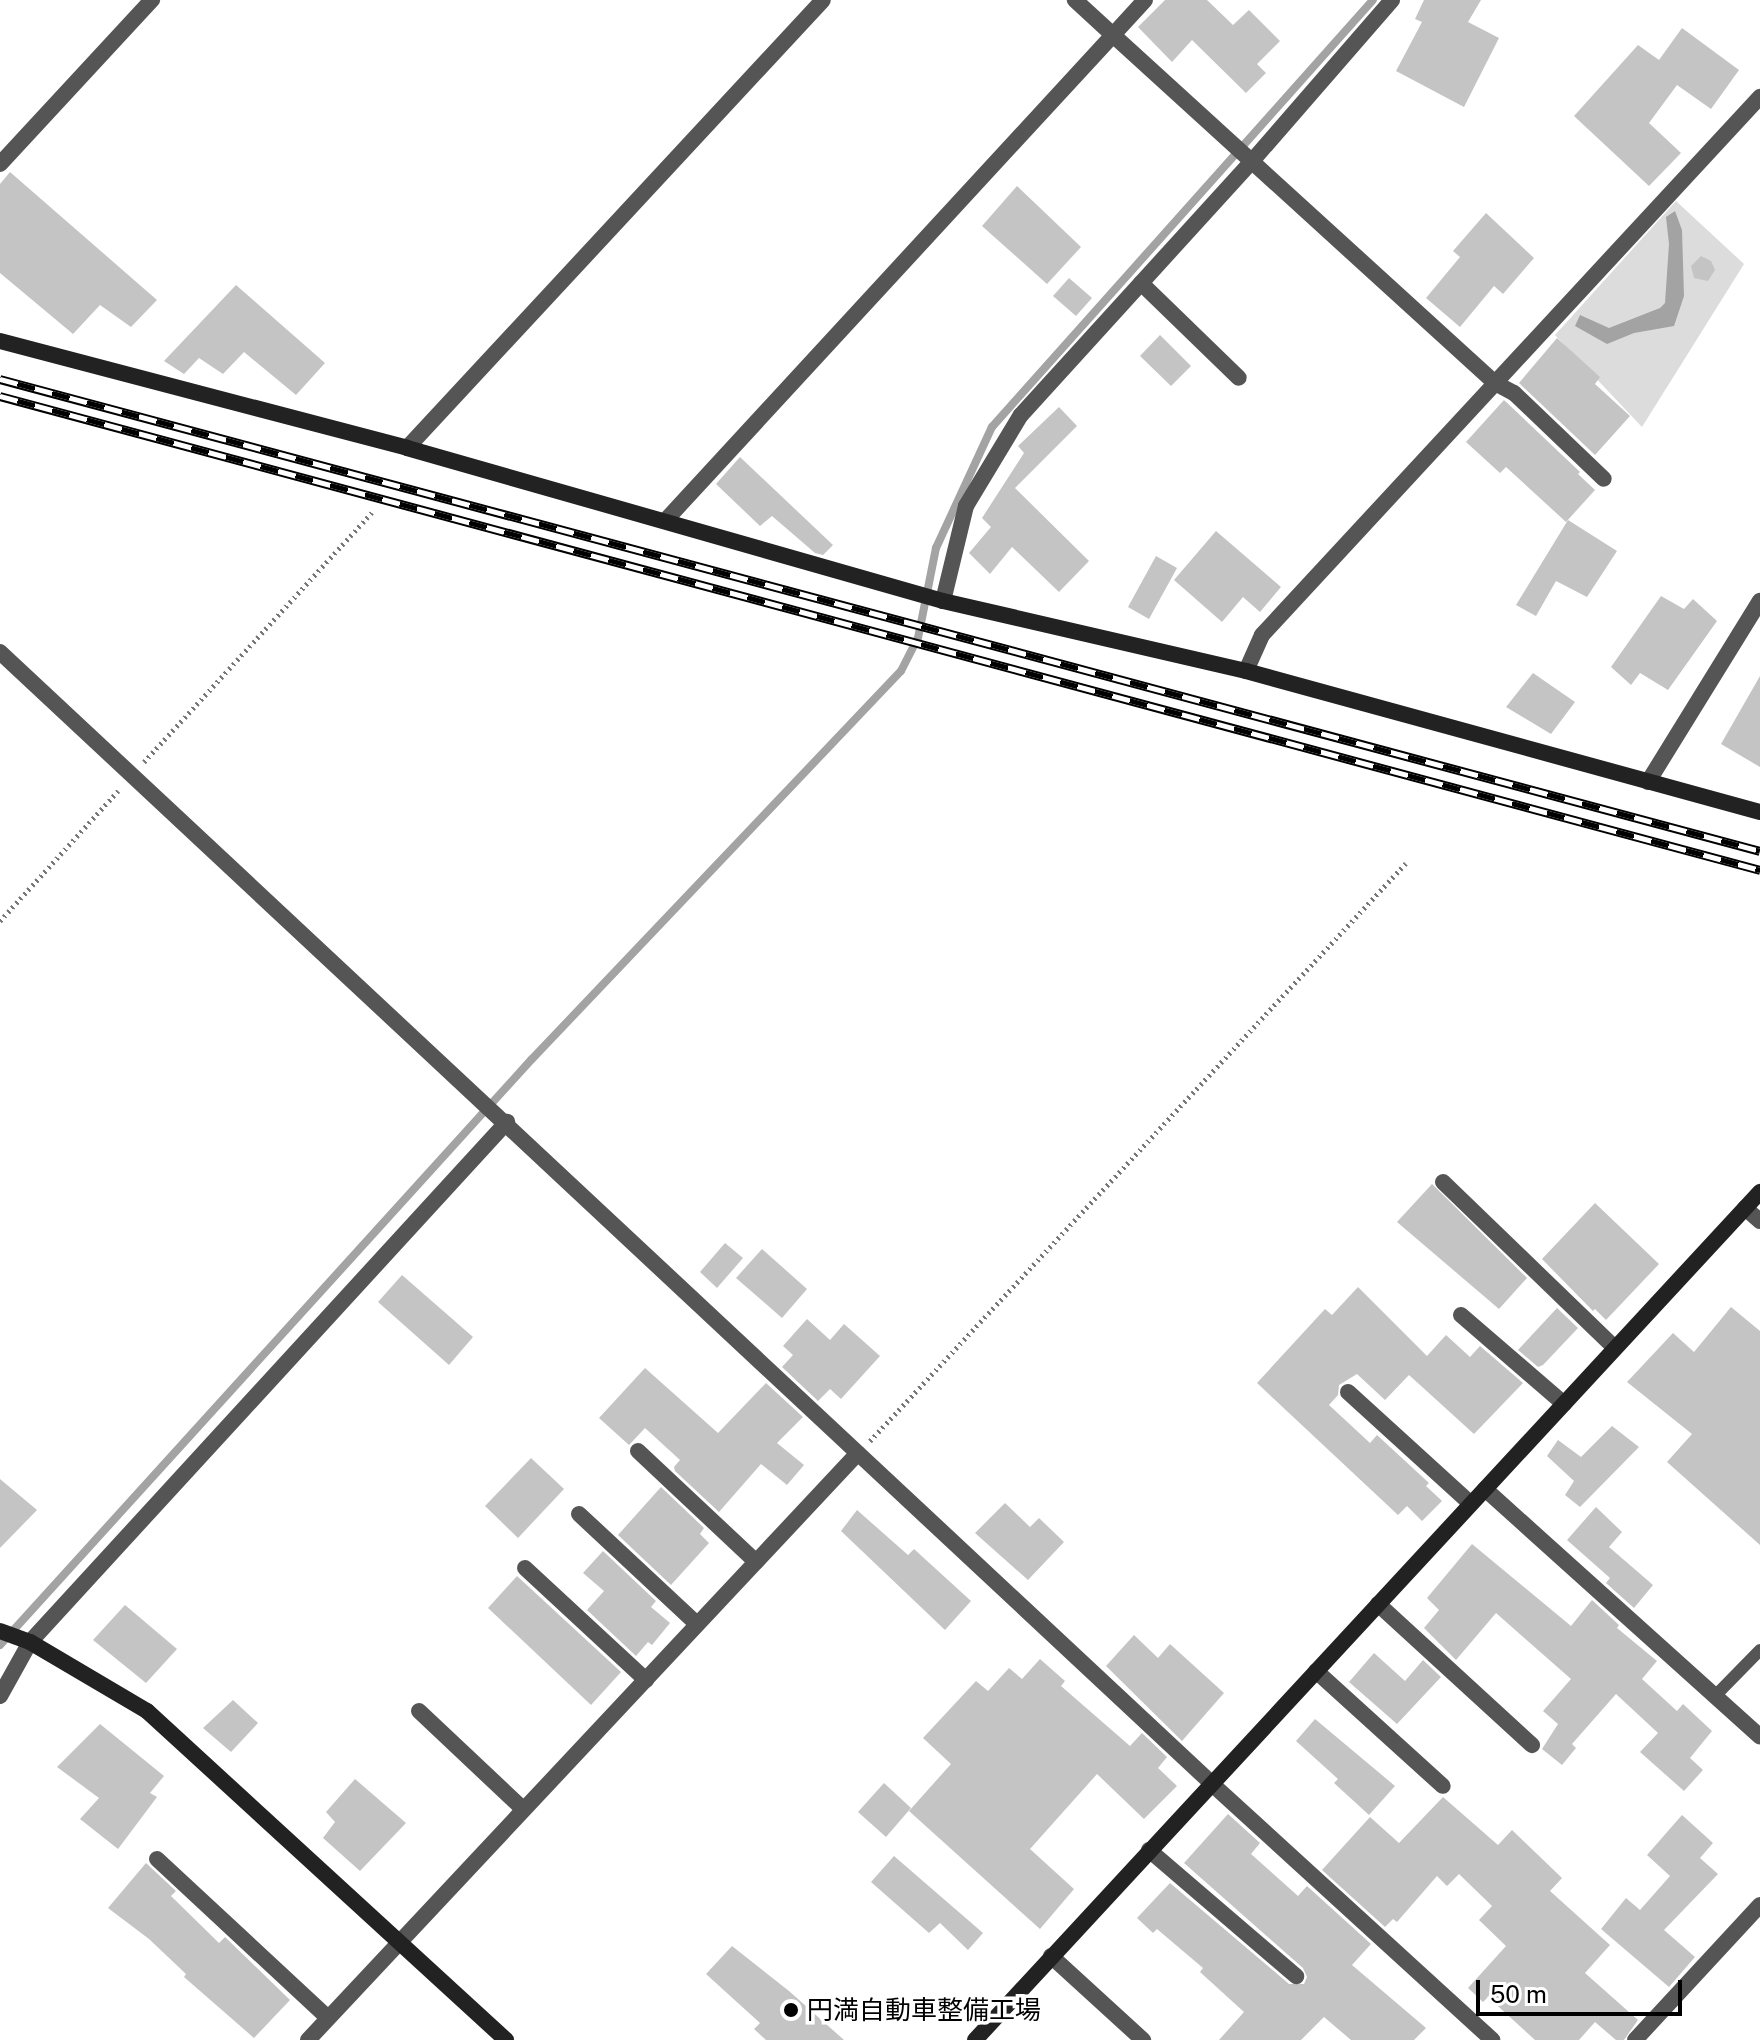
<!DOCTYPE html>
<meta charset="utf-8">
<style>
body{margin:0}
#map{position:relative;width:1760px;height:2040px;overflow:hidden;background:#fff;font-family:"Public Sans","Noto Sans JP",sans-serif}
div>[style]{position:absolute}
[style*='--x']{left:calc(var(--x)*1px);top:calc(var(--y)*1px);width:calc(var(--w)*1px);rotate:calc(var(--a)*1deg)}
.green>*{inset:0;background:#dcdcdc}
.water>*{inset:0;background:#a3a3a3}
.stream>*{height:8px;margin:-4px;padding:0 4px;transform-origin:4px;border-radius:4px;background:#a3a3a3}
.building>*{inset:0;background:#c4c4c4}
.path>*{height:5px;margin-top:-2.5px;transform-origin:0;background:repeating-linear-gradient(90deg,#777 0 2px,transparent 0 6px)}
.lane>*{height:12px;margin:-6px;padding:0 6px;transform-origin:6px;border-radius:6px;background:#555}
.street>*{height:16px;margin:-8px;padding:0 8px;transform-origin:8px;border-radius:8px;background:#555}
.secondary>*{height:16px;margin:-8px;padding:0 8px;transform-origin:8px;border-radius:8px;background:#222}
.rail>*{height:9px;margin-top:-4.5px;transform-origin:0;background:repeating-linear-gradient(90deg,#fff 0 18px,#000 0 36px);box-sizing:border-box;border-block:2px solid #000}
.dots>*{width:22px;height:22px;translate:-50% -50%;box-sizing:border-box;border:4px solid #fff;border-radius:50%}
span{translate:-50% -50%;white-space:nowrap;text-align:center;line-height:1.15;-webkit-text-stroke:7px #fff;paint-order:stroke}
.poi-label{font-size:26px;color:#000}
.left{translate:0 -50%;text-align:left}
.scale{position:absolute;left:1476px;top:1980px;width:206px;height:36px;box-sizing:border-box;border:4px solid #000;border-top:0;padding-left:10px;font-size:24px;line-height:28px;white-space:nowrap;color:#000;-webkit-text-stroke:6px #fff;paint-order:stroke}
</style>
<div id="map">
<div class="green">
<i style="clip-path:polygon(1676px 201px,1744px 264px,1642px 427px,1555px 335px)"></i>
</div>
<div class="water">
<i style="clip-path:polygon(1675px 211px,1682px 230px,1684px 296px,1674px 326px,1634px 333px,1607px 344px,1575px 326px,1580px 315px,1609px 328px,1660px 308px,1665px 303px,1669px 244px,1666px 217px)"></i>
</div>
<div class="stream">
<i style="--x:0;--y:1645;--w:791;--a:-47.77"></i>
<i style="--x:532;--y:1059;--w:535;--a:-46.44"></i>
<i style="--x:901;--y:671;--w:37;--a:-63"></i>
<i style="--x:918;--y:638;--w:92;--a:-78.7"></i>
<i style="--x:936;--y:548;--w:133;--a:-65.2"></i>
<i style="--x:992;--y:427;--w:572;--a:-48.26"></i>
</div>
<div class="building">
<i style="clip-path:polygon(1165px 0,1207px 0,1233px 25px,1249px 10px,1280px 41px,1257px 64px,1266px 73px,1246px 93px,1192px 40px,1172px 62px,1138px 27px)"></i>
<i style="clip-path:polygon(1424px 0,1481px 0,1468px 22px,1499px 38px,1464px 107px,1396px 71px,1422px 22px,1415px 19px)"></i>
<i style="clip-path:polygon(1682px 28px,1739px 70px,1711px 109px,1677px 85px,1649px 123px,1681px 153px,1649px 186px,1574px 116px,1638px 45px,1659px 60px)"></i>
<i style="clip-path:polygon(10px 172px,157px 300px,131px 327px,100px 305px,73px 334px,0 273px,0 184px)"></i>
<i style="clip-path:polygon(1017px 186px,1081px 247px,1047px 284px,982px 226px)"></i>
<i style="clip-path:polygon(1486px 213px,1534px 258px,1503px 294px,1494px 286px,1460px 327px,1426px 298px,1460px 257px,1453px 251px)"></i>
<i style="clip-path:polygon(1701px 256px,1711px 261px,1715px 270px,1708px 281px,1694px 278px,1691px 266px)"></i>
<i style="clip-path:polygon(1069px 278px,1092px 298px,1076px 316px,1053px 296px)"></i>
<i style="clip-path:polygon(236px 285px,325px 363px,296px 395px,244px 352px,223px 374px,199px 358px,184px 374px,164px 361px)"></i>
<i style="clip-path:polygon(1160px 335px,1191px 366px,1171px 386px,1140px 356px)"></i>
<i style="clip-path:polygon(1557px 338px,1600px 377px,1595px 384px,1630px 416px,1595px 455px,1519px 383px)"></i>
<i style="clip-path:polygon(1504px 400px,1580px 472px,1578px 474px,1595px 490px,1566px 522px,1506px 467px,1500px 473px,1466px 442px)"></i>
<i style="clip-path:polygon(1059px 407px,1077px 426px,1015px 488px,1089px 561px,1059px 592px,1012px 547px,990px 574px,969px 553px,991px 527px,982px 518px,1024px 453px,1018px 446px)"></i>
<i style="clip-path:polygon(740px 457px,833px 545px,823px 555px,815px 553px,772px 516px,760px 526px,716px 484px)"></i>
<i style="clip-path:polygon(1568px 520px,1617px 551px,1587px 597px,1556px 581px,1536px 616px,1516px 605px)"></i>
<i style="clip-path:polygon(1216px 531px,1281px 587px,1260px 612px,1243px 597px,1222px 622px,1174px 580px)"></i>
<i style="clip-path:polygon(1156px 556px,1177px 568px,1149px 619px,1128px 607px)"></i>
<i style="clip-path:polygon(1661px 596px,1684px 609px,1693px 599px,1717px 621px,1668px 690px,1640px 673px,1631px 685px,1611px 667px)"></i>
<i style="clip-path:polygon(1533px 673px,1575px 702px,1551px 734px,1506px 707px)"></i>
<i style="clip-path:polygon(1760px 676px,1760px 767px,1721px 744px)"></i>
<i style="clip-path:polygon(1432px 1184px,1527px 1278px,1499px 1309px,1397px 1222px)"></i>
<i style="clip-path:polygon(1595px 1203px,1659px 1264px,1606px 1320px,1595px 1309px,1593px 1311px,1542px 1259px)"></i>
<i style="clip-path:polygon(725px 1243px,743px 1258px,717px 1288px,700px 1272px)"></i>
<i style="clip-path:polygon(762px 1249px,807px 1289px,782px 1318px,736px 1278px)"></i>
<i style="clip-path:polygon(402px 1275px,473px 1337px,449px 1365px,378px 1302px)"></i>
<i style="clip-path:polygon(1358px 1287px,1427px 1356px,1446px 1335px,1470px 1357px,1480px 1346px,1523px 1383px,1474px 1434px,1409px 1375px,1385px 1400px,1357px 1374px,1339px 1385px,1338px 1395px,1329px 1405px,1370px 1443px,1377px 1435px,1429px 1483px,1426px 1486px,1442px 1501px,1422px 1521px,1407px 1506px,1398px 1515px,1257px 1383px,1325px 1309px,1332px 1315px)"></i>
<i style="clip-path:polygon(1731px 1307px,1760px 1331px,1760px 1545px,1667px 1462px,1692px 1434px,1627px 1382px,1673px 1333px,1694px 1352px)"></i>
<i style="clip-path:polygon(1557px 1308px,1578px 1328px,1543px 1365px,1538px 1367px,1518px 1350px)"></i>
<i style="clip-path:polygon(807px 1319px,830px 1340px,844px 1324px,880px 1356px,841px 1399px,830px 1389px,818px 1401px,782px 1367px,793px 1355px,783px 1346px)"></i>
<i style="clip-path:polygon(645px 1368px,718px 1433px,766px 1383px,803px 1417px,777px 1443px,804px 1465px,787px 1485px,761px 1464px,719px 1512px,675px 1471px,674px 1467px,680px 1460px,645px 1428px,629px 1445px,599px 1418px)"></i>
<i style="clip-path:polygon(1612px 1426px,1639px 1447px,1580px 1507px,1565px 1495px,1574px 1481px,1547px 1456px,1558px 1440px,1581px 1457px)"></i>
<i style="clip-path:polygon(531px 1458px,564px 1489px,518px 1538px,485px 1506px)"></i>
<i style="clip-path:polygon(0 1479px,37px 1510px,0 1548px)"></i>
<i style="clip-path:polygon(661px 1487px,704px 1528px,700px 1534px,709px 1543px,671px 1585px,618px 1535px)"></i>
<i style="clip-path:polygon(1005px 1503px,1030px 1527px,1039px 1518px,1064px 1542px,1028px 1580px,975px 1533px)"></i>
<i style="clip-path:polygon(1596px 1507px,1622px 1532px,1609px 1547px,1653px 1585px,1634px 1608px,1606px 1583px,1610px 1578px,1567px 1540px)"></i>
<i style="clip-path:polygon(857px 1510px,908px 1555px,914px 1549px,971px 1601px,945px 1630px,841px 1531px)"></i>
<i style="clip-path:polygon(1472px 1544px,1571px 1626px,1592px 1600px,1619px 1625px,1617px 1628px,1657px 1661px,1642px 1679px,1677px 1711px,1683px 1704px,1712px 1731px,1690px 1758px,1703px 1770px,1684px 1791px,1640px 1752px,1658px 1733px,1616px 1694px,1572px 1744px,1576px 1748px,1562px 1765px,1542px 1749px,1558px 1724px,1543px 1711px,1571px 1679px,1496px 1613px,1456px 1660px,1424px 1628px,1439px 1610px,1427px 1598px)"></i>
<i style="clip-path:polygon(603px 1551px,656px 1601px,651px 1607px,670px 1623px,652px 1645px,648px 1642px,636px 1656px,587px 1610px,604px 1591px,583px 1573px)"></i>
<i style="clip-path:polygon(517px 1576px,621px 1672px,591px 1705px,488px 1608px)"></i>
<i style="clip-path:polygon(125px 1605px,177px 1649px,146px 1683px,93px 1640px)"></i>
<i style="clip-path:polygon(1134px 1635px,1158px 1658px,1170px 1644px,1224px 1693px,1182px 1741px,1106px 1666px)"></i>
<i style="clip-path:polygon(1374px 1653px,1405px 1681px,1423px 1660px,1441px 1677px,1397px 1724px,1349px 1682px)"></i>
<i style="clip-path:polygon(1040px 1659px,1065px 1681px,1061px 1686px,1130px 1746px,1142px 1733px,1167px 1757px,1158px 1768px,1177px 1786px,1144px 1819px,1097px 1774px,1030px 1849px,1074px 1889px,1040px 1929px,909px 1811px,951px 1764px,923px 1738px,976px 1681px,988px 1691px,1009px 1668px,1022px 1679px)"></i>
<i style="clip-path:polygon(233px 1700px,258px 1723px,231px 1752px,203px 1728px)"></i>
<i style="clip-path:polygon(1315px 1719px,1395px 1786px,1369px 1815px,1334px 1783px,1338px 1779px,1296px 1741px)"></i>
<i style="clip-path:polygon(100px 1724px,164px 1776px,150px 1793px,157px 1797px,118px 1849px,80px 1819px,99px 1798px,57px 1767px)"></i>
<i style="clip-path:polygon(355px 1779px,406px 1823px,360px 1871px,323px 1838px,335px 1822px,326px 1812px)"></i>
<i style="clip-path:polygon(884px 1783px,911px 1808px,886px 1837px,858px 1812px)"></i>
<i style="clip-path:polygon(1443px 1797px,1498px 1845px,1512px 1830px,1562px 1878px,1550px 1891px,1610px 1945px,1585px 1973px,1638px 2020px,1624px 2040px,1616px 2040px,1595px 2022px,1579px 2040px,1535px 2040px,1488px 1997px,1483px 2002px,1468px 1988px,1506px 1946px,1479px 1920px,1492px 1906px,1459px 1874px,1447px 1886px,1437px 1876px,1397px 1922px,1393px 1919px,1385px 1927px,1322px 1870px,1370px 1817px,1399px 1843px)"></i>
<i style="clip-path:polygon(1228px 1814px,1260px 1843px,1251px 1854px,1298px 1896px,1307px 1886px,1371px 1944px,1352px 1965px,1426px 2028px,1414px 2040px,1351px 2040px,1324px 2017px,1301px 2040px,1219px 2040px,1244px 2012px,1200px 1972px,1203px 1968px,1157px 1929px,1153px 1933px,1137px 1918px,1170px 1883px,1289px 1984px,1304px 1984px,1307px 1977px,1303px 1968px,1184px 1863px)"></i>
<i style="clip-path:polygon(1682px 1815px,1713px 1843px,1700px 1858px,1718px 1874px,1664px 1930px,1695px 1957px,1669px 1987px,1601px 1929px,1626px 1898px,1640px 1910px,1670px 1876px,1647px 1855px)"></i>
<i style="clip-path:polygon(894px 1856px,983px 1933px,968px 1950px,940px 1923px,929px 1933px,871px 1882px)"></i>
<i style="clip-path:polygon(146px 1863px,176px 1891px,171px 1896px,219px 1943px,225px 1937px,290px 2000px,254px 2038px,184px 1977px,186px 1974px,149px 1939px,108px 1908px)"></i>
<i style="clip-path:polygon(732px 1946px,789px 1991px,844px 2040px,766px 2040px,754px 2029px,760px 2023px,706px 1974px)"></i>
</div>
<div class="path">
<i style="--x:144;--y:762;--w:338;--a:-47.6"></i>
<i style="--x:0;--y:921;--w:176;--a:-47.8"></i>
<i style="--x:870;--y:1441;--w:788;--a:-47.16"></i>
</div>
<div class="lane">
<i style="--x:1716;--y:1695;--w:63;--a:-45.6"></i>
</div>
<div class="street">
<i style="--x:1145;--y:0;--w:47;--a:132.4"></i>
<i style="--x:1113;--y:35;--w:517;--a:42.33"></i>
<i style="--x:1495;--y:383;--w:390;--a:-47.2"></i>
<i style="--x:0;--y:164;--w:224;--a:-47.2"></i>
<i style="--x:1141;--y:283;--w:136;--a:44.1"></i>
<i style="--x:407;--y:448;--w:611;--a:-47.12"></i>
<i style="--x:665;--y:521;--w:661;--a:-47.33"></i>
<i style="--x:1113;--y:35;--w:52;--a:-137.4"></i>
<i style="--x:943;--y:601;--w:98;--a:-76.4"></i>
<i style="--x:966;--y:506;--w:106;--a:-58.9"></i>
<i style="--x:1021;--y:415;--w:345;--a:-47.7"></i>
<i style="--x:1253;--y:160;--w:212;--a:-49"></i>
<i style="--x:0;--y:652;--w:1657;--a:43.04"></i>
<i style="--x:1211;--y:1783;--w:381;--a:42.4"></i>
<i style="--x:1246;--y:671;--w:39;--a:-66"></i>
<i style="--x:1262;--y:635;--w:343;--a:-47.2"></i>
<i style="--x:1495;--y:383;--w:21;--a:28"></i>
<i style="--x:1514;--y:393;--w:124;--a:43.7"></i>
<i style="--x:1648;--y:782;--w:213;--a:-58.3"></i>
<i style="--x:1443;--y:1182;--w:239;--a:44"></i>
<i style="--x:1745;--y:1208;--w:20;--a:41"></i>
<i style="--x:1461;--y:1315;--w:136;--a:40.8"></i>
<i style="--x:1348;--y:1392;--w:166;--a:42.3"></i>
<i style="--x:638;--y:1451;--w:162;--a:43.2"></i>
<i style="--x:1485;--y:1489;--w:370;--a:42"></i>
<i style="--x:579;--y:1514;--w:161;--a:43"></i>
<i style="--x:525;--y:1568;--w:165;--a:42.8"></i>
<i style="--x:1378;--y:1604;--w:209;--a:42.5"></i>
<i style="--x:1316;--y:1671;--w:171;--a:42.2"></i>
<i style="--x:0;--y:1696;--w:62;--a:-60.9"></i>
<i style="--x:30;--y:1642;--w:706;--a:-47.47"></i>
<i style="--x:419;--y:1711;--w:143;--a:43.3"></i>
<i style="--x:1149;--y:1850;--w:194;--a:40.6"></i>
<i style="--x:157;--y:1859;--w:233;--a:42.9"></i>
<i style="--x:1051;--y:1956;--w:125;--a:42.4"></i>
<i style="--x:308;--y:2040;--w:804;--a:-46.86"></i>
<i style="--x:1635;--y:2040;--w:184;--a:-47.2"></i>
</div>
<div class="secondary">
<i style="--x:0;--y:341;--w:421;--a:14.7"></i>
<i style="--x:407;--y:448;--w:557;--a:15.93"></i>
<i style="--x:943;--y:601;--w:311;--a:13"></i>
<i style="--x:1246;--y:671;--w:533;--a:15.34"></i>
<i style="--x:0;--y:1631;--w:32;--a:20"></i>
<i style="--x:30;--y:1642;--w:136;--a:30.5"></i>
<i style="--x:147;--y:1711;--w:487;--a:42.5"></i>
<i style="--x:975;--y:2040;--w:1156;--a:-47.21"></i>
</div>
<div class="rail">
<i style="--x:0;--y:379;--w:1822;--a:15.01"></i>
<i style="--x:0;--y:396;--w:1823;--a:15.07"></i>
</div>
<div class="dots">
<i style="left:791px;top:2010px;background:#000"></i>
</div>
<div class="poi-label">
<span class="left" style="left:807px;top:2010px">円満自動車整備工場</span>
</div>
<div class="scale">50 m</div>
</div>
